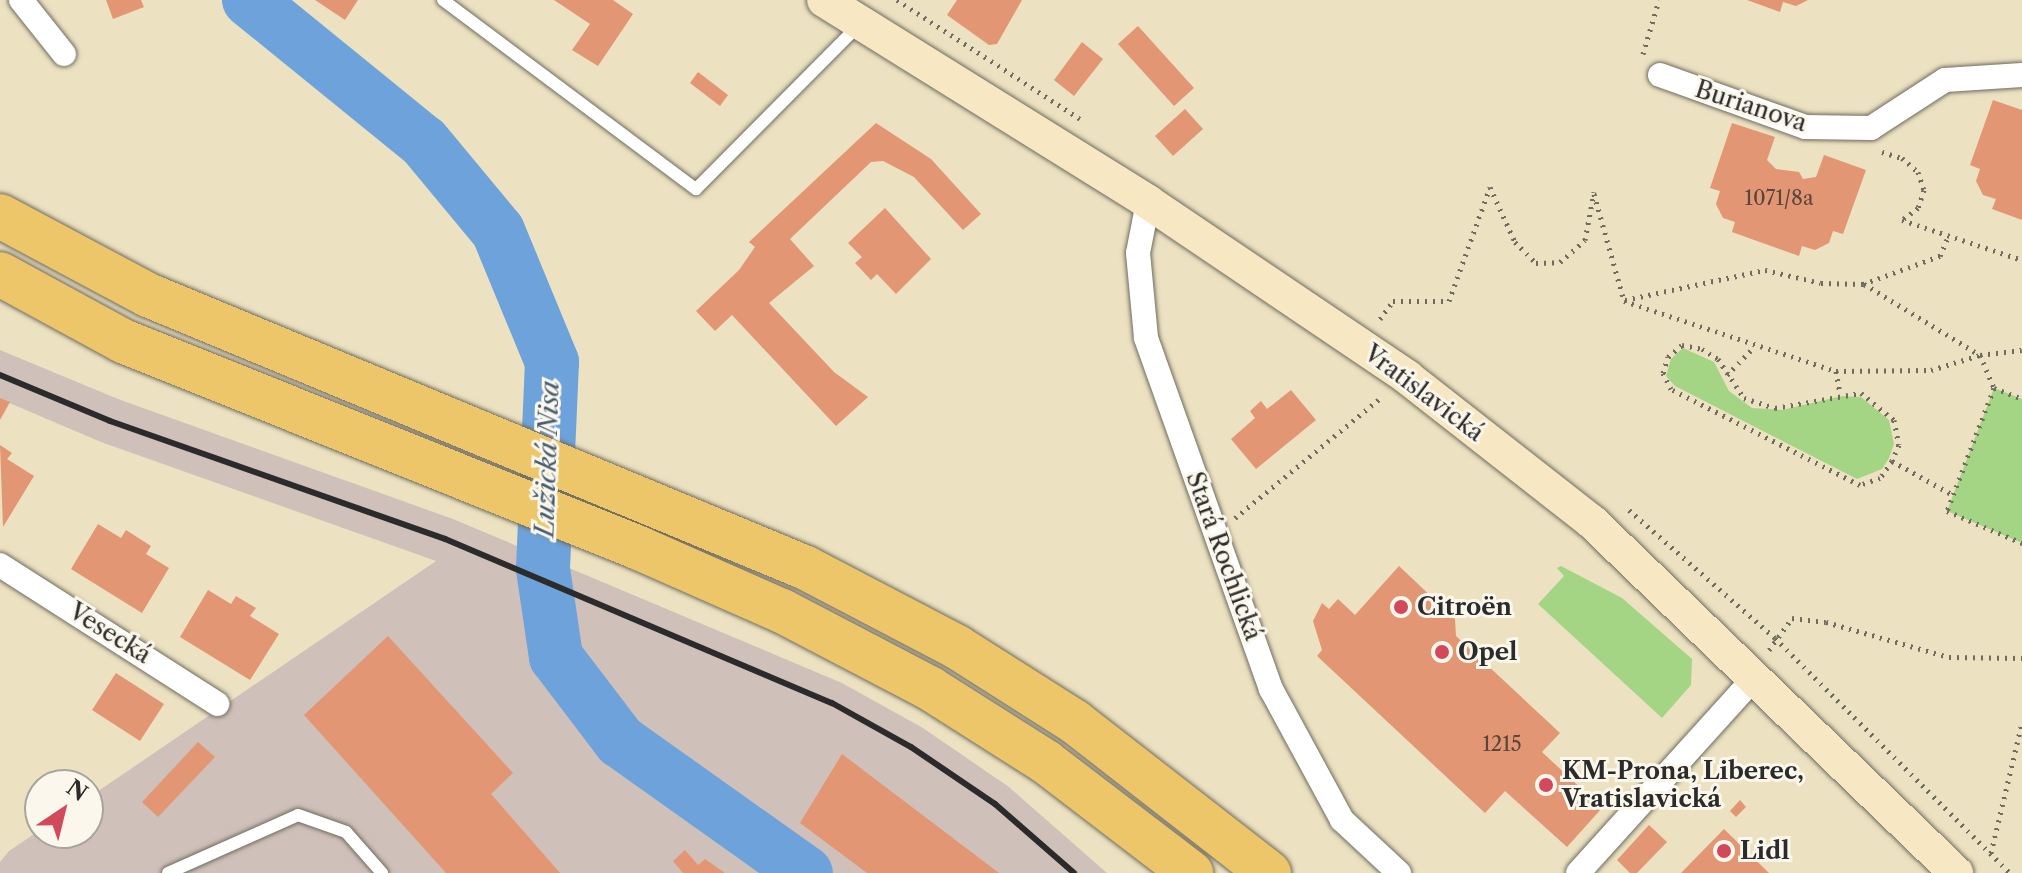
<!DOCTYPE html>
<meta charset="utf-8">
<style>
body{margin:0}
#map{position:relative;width:2022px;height:873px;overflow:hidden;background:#ece2c1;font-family:"Libre Caslon Text",serif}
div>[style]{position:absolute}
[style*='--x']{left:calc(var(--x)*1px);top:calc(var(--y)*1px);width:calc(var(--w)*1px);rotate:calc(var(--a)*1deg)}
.industrial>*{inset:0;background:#cfc1ba}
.green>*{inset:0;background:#a4d584}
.river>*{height:54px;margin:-27px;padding:0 27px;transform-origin:27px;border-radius:27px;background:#6da3da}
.building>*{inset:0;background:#e29673}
.path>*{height:5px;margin-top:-2.5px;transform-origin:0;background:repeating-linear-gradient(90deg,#6f6b60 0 2px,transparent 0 8px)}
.roads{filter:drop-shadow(0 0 2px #6f6b60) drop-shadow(0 0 2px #6f6b60)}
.lane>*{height:12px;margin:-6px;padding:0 6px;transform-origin:6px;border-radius:6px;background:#fff}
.street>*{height:24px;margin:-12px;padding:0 12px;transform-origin:12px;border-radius:12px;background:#fff}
.secondary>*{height:34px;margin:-17px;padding:0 17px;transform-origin:17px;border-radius:17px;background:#f7e8c3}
.highway>*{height:44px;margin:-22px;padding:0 22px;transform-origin:22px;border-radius:22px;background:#ecc669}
.rail>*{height:6px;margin:-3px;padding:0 3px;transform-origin:3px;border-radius:3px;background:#2b2b2b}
.dots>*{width:22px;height:22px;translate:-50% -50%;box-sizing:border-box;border:4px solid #fbf7ec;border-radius:50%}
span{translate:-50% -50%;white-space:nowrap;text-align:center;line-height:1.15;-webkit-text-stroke:6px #fbf7ec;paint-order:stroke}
.number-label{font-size:20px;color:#59463d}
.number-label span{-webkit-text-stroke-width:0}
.street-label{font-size:24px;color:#2b2b2b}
.poi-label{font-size:24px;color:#2b2b2b;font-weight:700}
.left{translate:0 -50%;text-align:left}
.water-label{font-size:26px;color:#455b71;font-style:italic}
.north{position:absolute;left:24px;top:769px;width:80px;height:80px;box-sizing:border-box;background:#fbf7ec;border:2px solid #a8a59f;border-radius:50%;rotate:35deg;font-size:22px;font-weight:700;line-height:32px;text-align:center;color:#2b2b2b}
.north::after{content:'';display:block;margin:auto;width:28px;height:36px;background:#d1495b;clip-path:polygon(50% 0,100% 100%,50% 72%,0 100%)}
</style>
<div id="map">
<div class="industrial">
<i style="clip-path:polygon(0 350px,118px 399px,453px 519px,842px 683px,923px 728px,1009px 787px,1107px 873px,0 873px,0 862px,9px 851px,40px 830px,88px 833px,88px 798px,436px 561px,101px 442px,0 399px)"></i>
</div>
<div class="green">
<i style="clip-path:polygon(1683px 348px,1714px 362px,1729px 391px,1752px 408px,1782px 410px,1842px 396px,1861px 397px,1889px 420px,1894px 444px,1889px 458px,1882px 469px,1857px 479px,1675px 386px,1666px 376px,1671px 359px)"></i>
<i style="clip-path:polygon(1994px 388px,2022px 399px,2022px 543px,1947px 511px)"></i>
<i style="clip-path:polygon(1561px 566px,1622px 598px,1692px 659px,1691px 685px,1662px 718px,1538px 604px,1564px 576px,1557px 568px)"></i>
</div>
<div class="river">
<i style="--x:249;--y:0;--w:225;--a:39.1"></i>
<i style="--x:424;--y:142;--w:116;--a:50.3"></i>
<i style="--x:498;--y:231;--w:142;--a:67.6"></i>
<i style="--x:552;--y:362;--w:207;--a:92.5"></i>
<i style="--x:543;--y:569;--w:89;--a:81.6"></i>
<i style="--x:556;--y:657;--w:106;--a:52.7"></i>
<i style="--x:620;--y:741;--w:228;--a:35.4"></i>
</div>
<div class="building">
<i style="clip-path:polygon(106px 0,141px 0,144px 7px,113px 19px)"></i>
<i style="clip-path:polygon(315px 0,358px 0,345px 20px)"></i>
<i style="clip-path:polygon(554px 0,613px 0,633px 14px,598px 66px,572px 50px,590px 24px)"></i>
<i style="clip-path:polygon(957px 0,1022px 0,997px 44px,989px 45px,947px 15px)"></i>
<i style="clip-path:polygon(1747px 0,1808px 0,1796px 6px,1783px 2px,1780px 12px)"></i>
<i style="clip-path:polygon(1138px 26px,1194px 88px,1174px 106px,1118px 44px)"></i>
<i style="clip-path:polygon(1082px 42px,1103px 59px,1074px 96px,1054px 80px)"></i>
<i style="clip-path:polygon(698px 72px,728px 95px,720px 106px,690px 83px)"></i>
<i style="clip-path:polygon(1993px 100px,2022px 110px,2022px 220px,1992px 209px,1996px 199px,1983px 195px,1976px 181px,1980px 169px,1970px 165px)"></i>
<i style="clip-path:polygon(1185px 109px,1203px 129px,1173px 156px,1155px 136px)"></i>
<i style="clip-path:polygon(876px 123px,931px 159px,981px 214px,963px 230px,914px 177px,883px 161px,871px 162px,790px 239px,814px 266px,769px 303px,834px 372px,868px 397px,836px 426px,732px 315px,715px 331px,696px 311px,739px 270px,755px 247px,749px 242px)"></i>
<i style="clip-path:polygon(1732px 123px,1775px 137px,1767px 160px,1776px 169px,1799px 172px,1803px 179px,1816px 177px,1824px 155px,1866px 170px,1843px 234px,1833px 231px,1829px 243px,1815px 250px,1802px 246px,1799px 256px,1732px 232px,1735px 222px,1723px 218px,1716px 204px,1720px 191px,1710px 188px)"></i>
<i style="clip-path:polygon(885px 208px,931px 259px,896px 294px,877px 274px,871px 280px,855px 263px,862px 257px,848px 243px)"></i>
<i style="clip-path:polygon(1291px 390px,1316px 420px,1256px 469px,1231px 439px,1255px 418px,1250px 411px,1261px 401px,1267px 409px)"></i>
<i style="clip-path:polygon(0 398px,10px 402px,0 420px)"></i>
<i style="clip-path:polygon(0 445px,12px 453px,7px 459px,34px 476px,3px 527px)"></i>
<i style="clip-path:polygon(98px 524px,121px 538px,126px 530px,151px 546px,146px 554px,169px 568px,142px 613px,71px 569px)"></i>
<i style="clip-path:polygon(1399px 566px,1455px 619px,1456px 636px,1560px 733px,1542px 752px,1602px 808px,1567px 847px,1505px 791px,1485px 813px,1317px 656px,1322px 650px,1313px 621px,1322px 603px,1329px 609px,1338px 599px,1355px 615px)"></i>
<i style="clip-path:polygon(208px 590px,231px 604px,236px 596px,256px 608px,250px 616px,279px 634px,250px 680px,180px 637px)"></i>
<i style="clip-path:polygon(388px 636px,513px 773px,491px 794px,560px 873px,446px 873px,304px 715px)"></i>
<i style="clip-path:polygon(116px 673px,164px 704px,140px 741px,92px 710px)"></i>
<i style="clip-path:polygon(198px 742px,215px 757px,158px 817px,142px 802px)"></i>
<i style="clip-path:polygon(842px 754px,999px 873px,867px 873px,800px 823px)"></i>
<i style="clip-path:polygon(1740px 800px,1746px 807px,1736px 817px,1730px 811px)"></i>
<i style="clip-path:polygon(1649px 825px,1667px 842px,1637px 873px,1630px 873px,1617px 860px)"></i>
<i style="clip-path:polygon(1724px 829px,1769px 873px,1681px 873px)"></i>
<i style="clip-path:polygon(685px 850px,698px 865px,705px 859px,725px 873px,683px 873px,673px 861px)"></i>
</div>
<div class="path">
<i style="--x:897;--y:0;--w:218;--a:33"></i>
<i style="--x:1643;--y:54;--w:56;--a:-73.5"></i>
<i style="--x:1882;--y:152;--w:21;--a:17"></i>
<i style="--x:1902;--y:158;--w:21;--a:41"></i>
<i style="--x:1918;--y:172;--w:19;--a:72"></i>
<i style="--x:1924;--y:190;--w:19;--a:108"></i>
<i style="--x:1918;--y:208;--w:20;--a:143"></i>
<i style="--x:1902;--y:220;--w:126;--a:18.4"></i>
<i style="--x:1594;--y:194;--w:111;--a:74.3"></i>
<i style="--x:1864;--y:284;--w:136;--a:31.5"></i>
<i style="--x:1980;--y:355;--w:36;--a:67"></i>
<i style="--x:1994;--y:388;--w:30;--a:21"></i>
<i style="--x:1625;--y:300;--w:143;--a:-12.1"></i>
<i style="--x:1765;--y:270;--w:57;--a:13.1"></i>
<i style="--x:1821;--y:283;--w:42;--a:1.4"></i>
<i style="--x:1863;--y:284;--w:82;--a:-20"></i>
<i style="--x:1940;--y:256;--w:23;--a:-67"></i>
<i style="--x:1624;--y:301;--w:223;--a:18.3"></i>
<i style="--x:1836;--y:371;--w:95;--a:-0.6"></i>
<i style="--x:1931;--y:370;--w:51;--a:-17"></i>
<i style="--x:1980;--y:355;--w:42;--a:-6.8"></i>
<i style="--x:1380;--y:319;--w:22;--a:-54"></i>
<i style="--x:1393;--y:301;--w:56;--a:0"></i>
<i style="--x:1449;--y:301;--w:121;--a:-70.2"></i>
<i style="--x:1490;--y:187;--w:60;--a:65.6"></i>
<i style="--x:1515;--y:242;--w:30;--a:45"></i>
<i style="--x:1536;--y:263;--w:24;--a:-2"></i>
<i style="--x:1560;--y:262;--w:33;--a:-41"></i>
<i style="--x:1585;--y:240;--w:49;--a:-79.4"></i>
<i style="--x:1836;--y:371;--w:22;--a:80"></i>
<i style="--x:1727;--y:375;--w:39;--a:-46"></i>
<i style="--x:1994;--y:388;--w:132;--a:110.9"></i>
<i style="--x:1947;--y:511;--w:82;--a:23.1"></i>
<i style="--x:1892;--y:461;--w:21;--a:125"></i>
<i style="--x:1880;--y:478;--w:21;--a:161"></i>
<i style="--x:1860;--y:485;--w:212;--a:-153.1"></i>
<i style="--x:1671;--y:389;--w:18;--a:-117"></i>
<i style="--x:1663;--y:373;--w:17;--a:-73"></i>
<i style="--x:1668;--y:357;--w:18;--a:-41"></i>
<i style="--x:1682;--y:345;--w:20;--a:11"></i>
<i style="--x:1702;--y:349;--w:19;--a:32"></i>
<i style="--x:1718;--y:359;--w:47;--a:56.3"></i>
<i style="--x:1744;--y:398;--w:33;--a:18"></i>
<i style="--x:1775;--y:408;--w:87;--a:-9.9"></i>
<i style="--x:1861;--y:393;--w:43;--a:39.3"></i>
<i style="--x:1894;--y:420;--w:25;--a:79"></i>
<i style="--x:1899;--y:445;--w:17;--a:114"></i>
<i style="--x:1892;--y:461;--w:70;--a:29.1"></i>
<i style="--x:1629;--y:510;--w:194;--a:41.2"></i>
<i style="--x:1775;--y:638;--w:332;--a:45"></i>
<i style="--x:1235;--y:518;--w:190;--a:-39.5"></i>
<i style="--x:1769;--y:650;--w:39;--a:-54"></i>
<i style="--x:1792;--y:618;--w:34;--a:7"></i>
<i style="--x:1826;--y:622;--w:128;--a:15.9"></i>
<i style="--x:1949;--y:657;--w:73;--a:0.8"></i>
<i style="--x:1991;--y:853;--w:134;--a:-76.6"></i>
</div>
<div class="roads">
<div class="lane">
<i style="--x:443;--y:0;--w:316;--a:36.8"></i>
<i style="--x:696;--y:189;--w:233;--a:-45.2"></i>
<i style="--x:168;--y:873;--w:142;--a:-24"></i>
<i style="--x:298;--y:815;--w:51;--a:19.5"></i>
<i style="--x:346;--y:832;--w:55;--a:48.7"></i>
</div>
<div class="street">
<i style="--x:21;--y:0;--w:69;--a:51.5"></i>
<i style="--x:1660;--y:75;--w:154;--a:19.7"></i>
<i style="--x:1805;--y:127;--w:66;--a:0.9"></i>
<i style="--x:1871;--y:128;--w:88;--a:-33"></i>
<i style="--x:1945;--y:80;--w:77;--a:-3.7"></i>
<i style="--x:1148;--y:202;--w:52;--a:101.1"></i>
<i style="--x:1138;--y:253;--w:85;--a:84.6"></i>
<i style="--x:1146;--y:338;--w:373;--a:70.4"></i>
<i style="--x:1271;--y:689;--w:149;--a:61.5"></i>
<i style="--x:1342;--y:820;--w:78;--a:42.9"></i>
<i style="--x:0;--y:565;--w:258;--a:32.6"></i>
<i style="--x:1578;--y:873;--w:266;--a:-47.9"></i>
</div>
<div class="secondary">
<i style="--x:824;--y:0;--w:382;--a:31.9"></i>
<i style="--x:1148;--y:202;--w:313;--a:34"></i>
<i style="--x:1407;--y:377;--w:235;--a:38.1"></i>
<i style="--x:1592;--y:522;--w:506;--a:43.96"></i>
</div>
<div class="highway">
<i style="--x:0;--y:216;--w:168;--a:28.1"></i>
<i style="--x:148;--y:295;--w:712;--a:22.53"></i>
<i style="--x:806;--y:568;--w:170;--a:27.6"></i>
<i style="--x:957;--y:647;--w:140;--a:32.4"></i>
<i style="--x:1075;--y:722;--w:246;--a:37.9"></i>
<i style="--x:0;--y:274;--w:140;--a:28.6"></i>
<i style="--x:123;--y:341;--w:556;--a:21.86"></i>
<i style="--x:639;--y:548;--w:156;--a:23.8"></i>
<i style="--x:782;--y:611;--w:168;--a:27.6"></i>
<i style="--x:931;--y:689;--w:136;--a:32.4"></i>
<i style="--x:1046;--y:762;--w:183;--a:37.4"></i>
</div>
</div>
<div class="rail">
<i style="--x:0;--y:375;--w:119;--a:22.7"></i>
<i style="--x:110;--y:421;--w:355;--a:19.4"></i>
<i style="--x:445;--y:539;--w:420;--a:23"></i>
<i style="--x:832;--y:703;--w:90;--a:29.1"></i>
<i style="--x:911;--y:747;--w:102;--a:34.2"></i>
<i style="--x:995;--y:804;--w:105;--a:41.1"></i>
</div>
<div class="dots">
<i style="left:1401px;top:607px;background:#d1495b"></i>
<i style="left:1442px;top:652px;background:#d1495b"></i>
<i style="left:1546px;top:785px;background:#d1495b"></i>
<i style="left:1724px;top:851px;background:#d1495b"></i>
</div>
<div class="number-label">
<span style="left:1779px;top:198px">1071/8a</span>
<span style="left:1502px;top:744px">1215</span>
</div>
<div class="street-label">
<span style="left:1751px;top:106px;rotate:18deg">Burianova</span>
<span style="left:1424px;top:393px;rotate:37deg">Vratislavická</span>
<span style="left:1224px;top:556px;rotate:70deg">Stará Rochlická</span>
<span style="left:110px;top:633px;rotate:32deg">Vesecká</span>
</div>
<div class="poi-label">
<span class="left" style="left:1417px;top:607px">Citroën</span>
<span class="left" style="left:1458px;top:652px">Opel</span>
<span class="left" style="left:1562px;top:785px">KM-Prona, Liberec,<br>Vratislavická</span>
<span class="left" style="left:1740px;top:851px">Lidl</span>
</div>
<div class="water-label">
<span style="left:548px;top:459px;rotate:-88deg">Lužická Nisa</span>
</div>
<div class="north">N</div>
</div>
